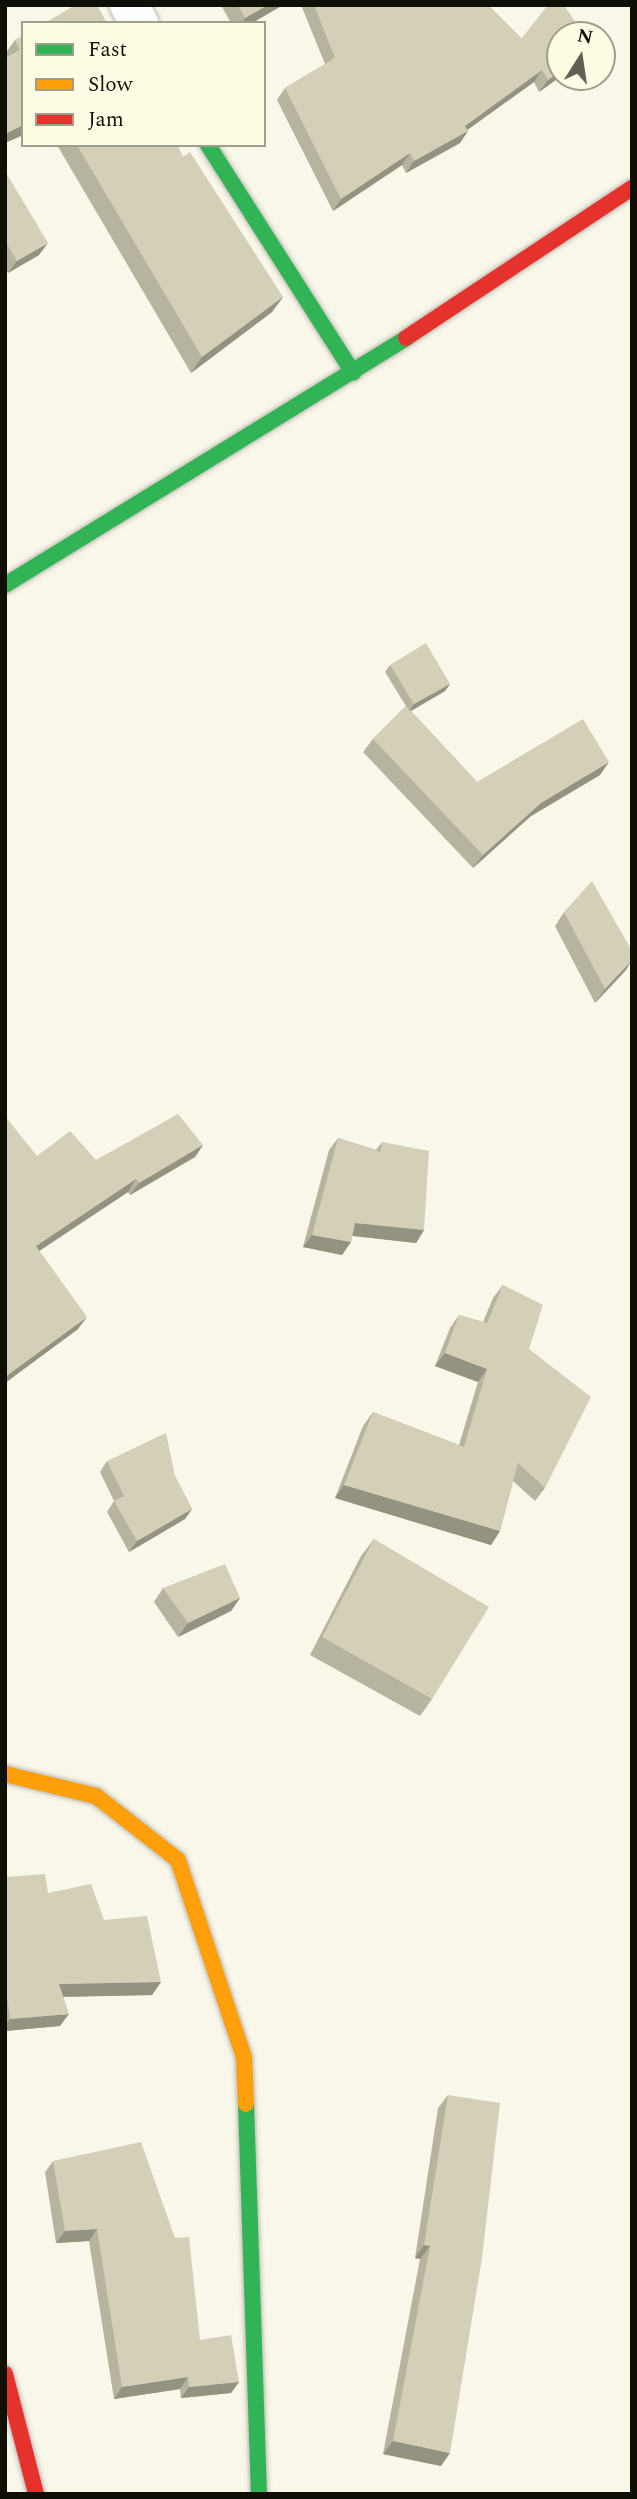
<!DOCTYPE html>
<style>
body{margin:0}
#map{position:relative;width:637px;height:2499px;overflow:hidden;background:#f9f7ea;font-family:Spectral,serif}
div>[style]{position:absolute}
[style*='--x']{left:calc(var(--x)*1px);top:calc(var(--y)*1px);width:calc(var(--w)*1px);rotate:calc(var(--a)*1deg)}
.roads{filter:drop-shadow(0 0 2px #bcbbb0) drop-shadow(0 0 2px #bcbbb0)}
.street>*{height:38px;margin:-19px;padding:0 19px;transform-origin:19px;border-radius:19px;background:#fefefc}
.fast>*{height:16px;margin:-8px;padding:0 8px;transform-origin:8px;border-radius:8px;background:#30b455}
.slow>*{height:16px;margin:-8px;padding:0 8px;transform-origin:8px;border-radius:8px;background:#ff9f0a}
.jam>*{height:16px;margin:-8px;padding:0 8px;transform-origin:8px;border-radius:8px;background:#e5322d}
.wall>*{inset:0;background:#b6b39e}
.shaded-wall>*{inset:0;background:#949281}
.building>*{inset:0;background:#d4d0b8}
span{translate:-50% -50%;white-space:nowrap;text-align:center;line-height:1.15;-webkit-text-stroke:7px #fffce4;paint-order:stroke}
.frame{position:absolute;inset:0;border:7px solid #100f05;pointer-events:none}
.legend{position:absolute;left:21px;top:21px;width:245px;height:126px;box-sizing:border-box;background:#fffce4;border:2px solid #9f9d8b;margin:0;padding:9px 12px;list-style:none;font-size:21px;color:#100f05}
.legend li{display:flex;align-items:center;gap:14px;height:35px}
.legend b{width:35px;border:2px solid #9f9d8b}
.north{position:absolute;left:546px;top:21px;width:70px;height:70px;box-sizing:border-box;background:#fffce4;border:2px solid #9f9d8b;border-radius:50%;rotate:12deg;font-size:19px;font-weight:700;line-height:28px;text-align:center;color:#100f05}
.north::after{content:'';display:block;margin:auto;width:24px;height:32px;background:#626055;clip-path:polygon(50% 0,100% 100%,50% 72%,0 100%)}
</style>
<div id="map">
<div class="roads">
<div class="street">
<i style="--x:129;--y:5;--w:21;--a:61"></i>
</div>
<div class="fast">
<i style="--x:208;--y:145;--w:270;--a:57.5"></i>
<i style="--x:5;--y:585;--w:471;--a:-31.6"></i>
<i style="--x:246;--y:2104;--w:390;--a:88.1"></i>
</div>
<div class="slow">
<i style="--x:5;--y:1774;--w:94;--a:13.6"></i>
<i style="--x:96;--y:1796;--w:104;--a:38"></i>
<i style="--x:178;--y:1860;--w:208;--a:71.5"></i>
<i style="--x:244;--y:2057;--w:47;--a:87.6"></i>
</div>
<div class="jam">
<i style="--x:406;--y:338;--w:271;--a:-33.6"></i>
<i style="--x:5;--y:2374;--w:124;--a:75.5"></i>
</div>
</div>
<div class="wall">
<i style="clip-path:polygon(221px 5px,283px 5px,252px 23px,231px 23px)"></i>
<i style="clip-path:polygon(301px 5px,488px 5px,560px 77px,539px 92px,534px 82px,467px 130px,468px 131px,460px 143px,406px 173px,402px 165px,333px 211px,277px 100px,285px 88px,325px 64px)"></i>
<i style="clip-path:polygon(23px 36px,23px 135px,5px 143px,5px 54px,15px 40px)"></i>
<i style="clip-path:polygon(57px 145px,177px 145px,183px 157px,283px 297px,272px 312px,191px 373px)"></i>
<i style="clip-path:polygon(5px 171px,39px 255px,8px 273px,5px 268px)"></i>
<i style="clip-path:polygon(390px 665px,450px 684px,445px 691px,411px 711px,477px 782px,600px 775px,531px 816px,473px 868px,363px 752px,373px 739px,406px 706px,385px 672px)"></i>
<i style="clip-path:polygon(564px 912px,626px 970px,595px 1003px,555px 926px)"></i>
<i style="clip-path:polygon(338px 1138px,376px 1150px,382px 1142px,424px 1230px,416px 1243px,352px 1236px,351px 1242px,342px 1255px,303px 1247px,329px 1150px)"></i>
<i style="clip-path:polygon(203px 1145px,195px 1157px,130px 1195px,128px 1192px,39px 1251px,78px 1329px,5px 1383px,37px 1156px,96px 1160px)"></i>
<i style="clip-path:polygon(503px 1285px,529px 1349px,545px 1488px,535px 1501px,513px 1481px,500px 1531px,491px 1545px,335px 1498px,363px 1426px,373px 1412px,459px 1445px,478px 1382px,435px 1366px,450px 1328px,459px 1315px,483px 1322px,493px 1298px)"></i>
<i style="clip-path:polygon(107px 1461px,175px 1476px,192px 1509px,185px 1519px,129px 1552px,107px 1512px,114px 1501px,100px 1472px)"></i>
<i style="clip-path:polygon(374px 1539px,432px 1699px,420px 1716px,310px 1655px,361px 1556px)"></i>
<i style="clip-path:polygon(163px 1588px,240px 1598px,231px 1611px,178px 1637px,154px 1602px)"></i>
<i style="clip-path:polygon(5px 1877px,48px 1893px,161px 1982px,152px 1995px,63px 1997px,60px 2026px,5px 2031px)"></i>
<i style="clip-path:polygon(448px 2095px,441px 2466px,383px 2454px,420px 2259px,415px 2258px,438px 2108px)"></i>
<i style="clip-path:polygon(53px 2161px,200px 2340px,239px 2382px,231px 2393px,181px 2398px,180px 2389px,114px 2399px,89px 2241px,56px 2243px,45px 2172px)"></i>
</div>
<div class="shaded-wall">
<i style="clip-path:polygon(268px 5px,283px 5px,252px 23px,242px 23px,245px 18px)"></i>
<i style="clip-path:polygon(542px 70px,534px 82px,456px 138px,465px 126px)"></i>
<i style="clip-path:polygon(560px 71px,560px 77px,539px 92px,548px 80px)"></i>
<i style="clip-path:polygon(23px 125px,23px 135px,5px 143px,5px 134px)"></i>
<i style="clip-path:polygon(468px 131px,460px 143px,406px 173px,414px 161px)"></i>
<i style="clip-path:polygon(410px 153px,402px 165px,333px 211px,341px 199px)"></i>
<i style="clip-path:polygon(48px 243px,39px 255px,8px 273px,17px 261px)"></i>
<i style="clip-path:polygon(283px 297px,272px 312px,191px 373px,202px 357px)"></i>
<i style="clip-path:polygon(450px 684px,445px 691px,409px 712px,414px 704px)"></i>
<i style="clip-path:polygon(609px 762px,600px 775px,531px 816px,473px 868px,483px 855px,541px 803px)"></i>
<i style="clip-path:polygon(632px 960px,626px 970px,595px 1003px,605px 989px)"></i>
<i style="clip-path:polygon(203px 1145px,195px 1157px,130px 1195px,139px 1183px)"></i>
<i style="clip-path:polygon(136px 1179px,128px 1192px,27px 1259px,36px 1246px)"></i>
<i style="clip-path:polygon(355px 1223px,424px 1230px,416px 1243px,346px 1235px)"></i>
<i style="clip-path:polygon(312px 1235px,351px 1242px,342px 1255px,303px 1247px)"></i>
<i style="clip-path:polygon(87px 1317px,78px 1329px,5px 1383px,5px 1377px)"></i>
<i style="clip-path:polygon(445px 1353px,487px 1369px,478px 1382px,435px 1366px)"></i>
<i style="clip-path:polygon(344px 1485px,500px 1531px,491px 1545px,335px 1498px)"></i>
<i style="clip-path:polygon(192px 1509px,185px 1519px,129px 1552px,137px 1541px)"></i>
<i style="clip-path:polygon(240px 1598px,231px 1611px,178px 1637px,188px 1623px)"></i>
<i style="clip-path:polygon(161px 1982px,152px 1995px,51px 1997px,59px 1984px)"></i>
<i style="clip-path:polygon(69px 2014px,60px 2026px,5px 2031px,5px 2025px,10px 2019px)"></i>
<i style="clip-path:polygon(97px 2229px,89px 2241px,56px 2243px,65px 2231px)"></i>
<i style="clip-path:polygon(424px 2245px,430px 2246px,420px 2259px,415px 2258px)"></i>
<i style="clip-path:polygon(188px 2377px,180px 2389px,114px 2399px,122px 2387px)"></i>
<i style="clip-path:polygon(239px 2382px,231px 2393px,181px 2398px,189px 2387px)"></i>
<i style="clip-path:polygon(393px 2441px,450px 2453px,441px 2466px,383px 2454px)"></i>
</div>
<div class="building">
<i style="clip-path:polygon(75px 5px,97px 5px,107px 23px,45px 23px)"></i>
<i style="clip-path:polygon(238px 5px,268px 5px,245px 18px)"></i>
<i style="clip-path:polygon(314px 5px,488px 5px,521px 39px,548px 5px,564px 5px,584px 35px,560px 35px,560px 71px,548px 80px,542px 70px,465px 126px,468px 131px,414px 161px,410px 153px,341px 199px,285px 88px,335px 58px)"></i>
<i style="clip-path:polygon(23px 36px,23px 125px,5px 134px,5px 58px,20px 50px,15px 40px)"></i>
<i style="clip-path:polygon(77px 145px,177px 145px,183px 157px,190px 152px,283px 297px,202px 357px)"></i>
<i style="clip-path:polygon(5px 171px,48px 243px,17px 261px,5px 241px)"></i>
<i style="clip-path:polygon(426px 643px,450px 684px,414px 704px,390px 665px)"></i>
<i style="clip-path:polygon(406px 706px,477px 782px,583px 719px,609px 762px,541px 803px,483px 855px,373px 739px)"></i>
<i style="clip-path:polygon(592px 881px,632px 951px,632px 960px,605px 989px,564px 912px)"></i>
<i style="clip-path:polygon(178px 1114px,203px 1145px,139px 1183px,136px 1179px,36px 1246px,87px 1317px,5px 1377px,5px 1116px,37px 1156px,70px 1131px,96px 1160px)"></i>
<i style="clip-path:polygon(338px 1138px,380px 1152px,382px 1142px,429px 1151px,424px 1230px,355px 1223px,351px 1242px,312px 1235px)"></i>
<i style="clip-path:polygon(503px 1285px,543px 1305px,529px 1349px,591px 1397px,545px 1488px,518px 1463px,500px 1531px,344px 1485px,373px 1412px,464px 1447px,487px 1369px,445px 1353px,459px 1315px,487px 1323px)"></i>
<i style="clip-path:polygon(166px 1433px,175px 1476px,192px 1509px,137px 1541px,114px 1501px,124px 1496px,107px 1461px)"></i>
<i style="clip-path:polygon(374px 1539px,489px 1607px,432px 1699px,322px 1637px)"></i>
<i style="clip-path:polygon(225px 1564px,240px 1598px,188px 1623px,163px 1588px)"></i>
<i style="clip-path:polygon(45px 1874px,48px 1893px,91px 1884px,104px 1920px,147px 1916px,161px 1982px,59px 1984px,69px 2014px,10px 2019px,5px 1984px,5px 1877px)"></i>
<i style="clip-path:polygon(448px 2095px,500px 2103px,482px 2258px,450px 2453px,393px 2441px,430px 2246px,424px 2245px)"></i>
<i style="clip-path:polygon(141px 2142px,175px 2238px,189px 2237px,200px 2340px,231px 2335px,239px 2382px,189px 2387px,188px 2377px,122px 2387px,97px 2229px,65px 2231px,53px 2161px)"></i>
</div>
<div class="frame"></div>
<ul class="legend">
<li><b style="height:9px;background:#30b455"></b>Fast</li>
<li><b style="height:9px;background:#ff9f0a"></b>Slow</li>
<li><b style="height:9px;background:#e5322d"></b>Jam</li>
</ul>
<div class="north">N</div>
</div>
